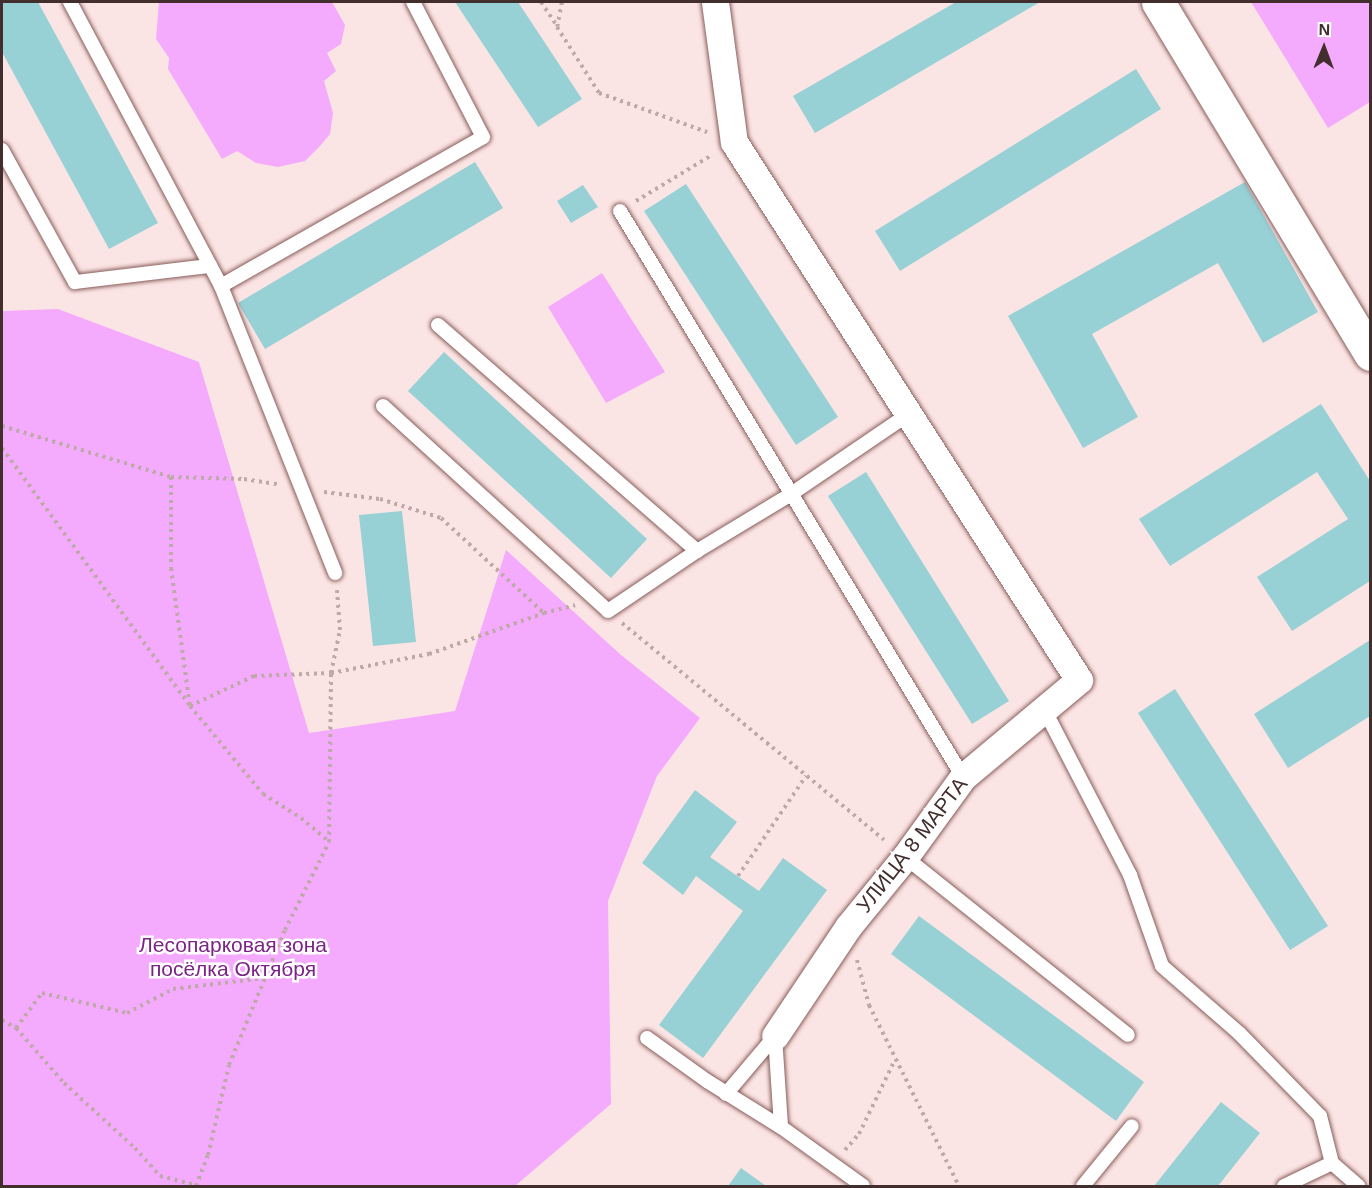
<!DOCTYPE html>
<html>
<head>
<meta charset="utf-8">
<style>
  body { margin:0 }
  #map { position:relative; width:1372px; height:1188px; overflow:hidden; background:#fbe5e4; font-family:Helvetica,sans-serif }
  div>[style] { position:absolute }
  .green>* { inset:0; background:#f4aafd }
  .building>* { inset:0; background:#97d0d5 }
  .path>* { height:4px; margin-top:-2px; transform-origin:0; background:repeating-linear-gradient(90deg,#bea9a8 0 3px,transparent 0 7.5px) }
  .roads { filter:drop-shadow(0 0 2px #885c5a) drop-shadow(0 0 2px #885c5a) }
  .service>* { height:14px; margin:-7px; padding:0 7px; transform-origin:7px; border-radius:7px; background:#fff }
  .minor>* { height:27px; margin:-13.5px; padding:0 13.5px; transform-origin:13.5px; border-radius:13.5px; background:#fff }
  .tertiary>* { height:33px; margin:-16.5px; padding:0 16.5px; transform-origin:16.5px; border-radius:16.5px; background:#fff }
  span { translate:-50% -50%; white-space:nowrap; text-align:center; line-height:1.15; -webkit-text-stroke:5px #fff; paint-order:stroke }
  .street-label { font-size:21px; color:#422e2d }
  .park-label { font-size:21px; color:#7b2486 }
  .frame { position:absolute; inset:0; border:3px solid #422e2d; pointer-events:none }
  .north { position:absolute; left:1294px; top:18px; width:60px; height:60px; -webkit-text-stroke:4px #fff; paint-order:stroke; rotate:1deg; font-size:16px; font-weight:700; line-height:24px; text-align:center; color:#422e2d }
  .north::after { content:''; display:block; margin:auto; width:21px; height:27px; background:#422e2d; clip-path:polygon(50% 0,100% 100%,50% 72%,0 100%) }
</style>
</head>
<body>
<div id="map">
  <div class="green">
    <i style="clip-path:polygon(159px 2px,332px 2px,345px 25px,341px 44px,327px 53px,336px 71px,324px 81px,333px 113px,330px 134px,320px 146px,305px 161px,278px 167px,256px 163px,237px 151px,222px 159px,168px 69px,169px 58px,156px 39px)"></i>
    <i style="clip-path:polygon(1251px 2px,1370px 2px,1370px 102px,1328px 128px)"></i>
    <i style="clip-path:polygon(602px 273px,665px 372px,606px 403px,548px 307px)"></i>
    <i style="clip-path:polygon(58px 309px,199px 362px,309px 733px,455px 711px,506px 550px,621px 655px,700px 718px,657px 776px,608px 901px,611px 1104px,515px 1186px,2px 1186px,2px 311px)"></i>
  </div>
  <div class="building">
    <i style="clip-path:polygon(2px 2px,38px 2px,158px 223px,109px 249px,2px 52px)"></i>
    <i style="clip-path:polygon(455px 2px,518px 2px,582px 99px,538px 127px)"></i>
    <i style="clip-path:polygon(956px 2px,1040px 2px,815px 133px,793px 96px)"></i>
    <i style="clip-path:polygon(1136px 69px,1161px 109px,900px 271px,875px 231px)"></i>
    <i style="clip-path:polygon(475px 162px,503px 208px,265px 349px,238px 303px)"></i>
    <i style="clip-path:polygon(1245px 182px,1318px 312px,1263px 343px,1218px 263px,1092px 334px,1138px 417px,1083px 448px,1008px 316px)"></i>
    <i style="clip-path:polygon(686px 184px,838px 417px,796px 445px,644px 211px)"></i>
    <i style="clip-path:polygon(583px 185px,598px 207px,571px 223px,557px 201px)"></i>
    <i style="clip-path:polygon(444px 352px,647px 539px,611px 578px,408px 391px)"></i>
    <i style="clip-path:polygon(1321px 404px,1370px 481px,1370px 581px,1292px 631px,1257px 577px,1348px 519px,1317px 472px,1170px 566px,1139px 519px)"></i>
    <i style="clip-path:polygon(866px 472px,1009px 701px,972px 724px,828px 496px)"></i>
    <i style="clip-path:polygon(402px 511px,416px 642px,373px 646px,359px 515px)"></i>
    <i style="clip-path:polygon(1370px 640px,1370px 716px,1288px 768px,1254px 714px)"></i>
    <i style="clip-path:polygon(1175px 689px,1328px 926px,1290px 950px,1138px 713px)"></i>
    <i style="clip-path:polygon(695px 790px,737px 822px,710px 857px,759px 891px,783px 858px,827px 890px,703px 1058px,659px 1025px,743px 911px,696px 876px,683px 895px,642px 863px)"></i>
    <i style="clip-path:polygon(919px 916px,1144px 1082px,1116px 1121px,891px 954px)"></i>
    <i style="clip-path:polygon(1221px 1102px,1260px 1133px,1218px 1186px,1154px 1186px)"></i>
    <i style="clip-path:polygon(741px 1168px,766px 1186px,728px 1186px)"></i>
  </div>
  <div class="path">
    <i style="left:541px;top:2px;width:29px;rotate:56deg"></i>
    <i style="left:562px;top:2px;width:25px;rotate:101deg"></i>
    <i style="left:557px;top:27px;width:78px;rotate:57.5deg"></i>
    <i style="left:599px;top:93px;width:115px;rotate:19.9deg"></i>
    <i style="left:636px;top:201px;width:89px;rotate:-31.2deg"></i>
    <i style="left:2px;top:426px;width:177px;rotate:16.8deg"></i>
    <i style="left:171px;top:477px;width:73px;rotate:1.6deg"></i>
    <i style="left:244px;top:479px;width:37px;rotate:9deg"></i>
    <i style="left:2px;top:448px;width:319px;rotate:53.9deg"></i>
    <i style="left:190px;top:706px;width:71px;rotate:-25.1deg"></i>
    <i style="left:254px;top:676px;width:77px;rotate:-2.2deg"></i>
    <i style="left:331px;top:673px;width:100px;rotate:-11deg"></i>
    <i style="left:429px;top:654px;width:122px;rotate:-19.6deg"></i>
    <i style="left:544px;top:613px;width:32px;rotate:-14deg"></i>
    <i style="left:171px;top:477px;width:91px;rotate:90deg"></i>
    <i style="left:171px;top:568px;width:139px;rotate:82.2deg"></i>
    <i style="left:190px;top:706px;width:114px;rotate:50.3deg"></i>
    <i style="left:263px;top:794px;width:45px;rotate:32.3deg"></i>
    <i style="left:301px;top:818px;width:35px;rotate:40deg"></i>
    <i style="left:324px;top:492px;width:56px;rotate:7.1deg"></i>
    <i style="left:380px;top:499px;width:64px;rotate:17.3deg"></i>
    <i style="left:441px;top:518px;width:140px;rotate:42.7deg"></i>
    <i style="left:622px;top:623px;width:340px;rotate:39.6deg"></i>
    <i style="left:738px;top:876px;width:121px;rotate:-55.8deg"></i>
    <i style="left:857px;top:960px;width:47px;rotate:75.1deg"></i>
    <i style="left:869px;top:1005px;width:202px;rotate:63.6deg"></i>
    <i style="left:2px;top:1020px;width:16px;rotate:30deg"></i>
    <i style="left:16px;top:1028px;width:44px;rotate:-53.4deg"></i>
    <i style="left:42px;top:993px;width:87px;rotate:13.2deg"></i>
    <i style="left:127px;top:1013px;width:52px;rotate:-27.6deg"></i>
    <i style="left:173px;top:989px;width:93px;rotate:-6.8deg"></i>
    <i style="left:16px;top:1028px;width:73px;rotate:48.9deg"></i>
    <i style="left:64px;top:1083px;width:96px;rotate:42.5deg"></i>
    <i style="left:135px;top:1148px;width:38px;rotate:48deg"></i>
    <i style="left:160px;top:1176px;width:37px;rotate:14deg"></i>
    <i style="left:845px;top:1150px;width:21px;rotate:-49deg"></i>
    <i style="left:859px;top:1134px;width:82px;rotate:-64.1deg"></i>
    <i style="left:196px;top:1186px;width:33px;rotate:-69deg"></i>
    <i style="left:208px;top:1155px;width:92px;rotate:-76.9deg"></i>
    <i style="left:229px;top:1065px;width:146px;rotate:-67.5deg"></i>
    <i style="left:285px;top:930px;width:98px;rotate:-63.4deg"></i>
    <i style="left:329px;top:842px;width:169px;rotate:-89.3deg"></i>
    <i style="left:331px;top:673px;width:44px;rotate:-78.2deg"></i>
    <i style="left:340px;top:630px;width:40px;rotate:-94.3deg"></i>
  </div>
  <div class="roads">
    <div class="service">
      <i style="left:70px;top:2px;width:322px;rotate:62deg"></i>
      <i style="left:221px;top:286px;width:301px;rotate:-29.6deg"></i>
      <i style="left:483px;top:137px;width:152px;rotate:-117.4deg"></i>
      <i style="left:2px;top:150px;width:151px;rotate:61.1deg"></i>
      <i style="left:75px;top:282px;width:136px;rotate:-6.8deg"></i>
      <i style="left:620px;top:211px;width:662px;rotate:58.78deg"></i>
      <i style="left:221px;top:286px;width:309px;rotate:68.3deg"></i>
      <i style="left:438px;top:325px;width:344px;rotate:41.1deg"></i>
      <i style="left:697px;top:551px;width:110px;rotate:-31.2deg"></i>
      <i style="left:791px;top:494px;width:144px;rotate:-34.2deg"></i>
      <i style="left:383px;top:406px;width:304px;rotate:42.3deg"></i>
      <i style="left:608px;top:611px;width:107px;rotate:-34deg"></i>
      <i style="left:1044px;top:709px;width:187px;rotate:62.6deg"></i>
      <i style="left:1130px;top:875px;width:96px;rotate:70.6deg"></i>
      <i style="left:1162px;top:966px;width:102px;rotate:41deg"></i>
      <i style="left:1239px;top:1033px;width:116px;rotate:45.7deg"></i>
      <i style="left:1320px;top:1116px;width:49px;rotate:75.7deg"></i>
      <i style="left:1332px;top:1163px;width:35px;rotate:41deg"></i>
      <i style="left:905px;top:857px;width:285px;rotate:38.6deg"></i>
      <i style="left:775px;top:1036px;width:91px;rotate:86.2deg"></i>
      <i style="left:647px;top:1038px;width:74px;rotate:35.6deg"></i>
      <i style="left:707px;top:1081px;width:87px;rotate:31.9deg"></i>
      <i style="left:781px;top:1127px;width:101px;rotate:35.7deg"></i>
      <i style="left:726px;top:1094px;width:76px;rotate:-49.8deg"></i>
      <i style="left:1083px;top:1186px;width:77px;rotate:-50.8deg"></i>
      <i style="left:1284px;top:1186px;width:53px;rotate:-25.6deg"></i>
    </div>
    <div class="minor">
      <i style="left:715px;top:2px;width:141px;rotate:82.3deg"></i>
      <i style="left:734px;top:142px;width:639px;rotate:57.33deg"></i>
      <i style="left:1079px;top:680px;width:151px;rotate:140.1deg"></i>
      <i style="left:963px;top:777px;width:99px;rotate:125.9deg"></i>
      <i style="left:905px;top:857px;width:90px;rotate:129.2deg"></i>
      <i style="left:848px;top:927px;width:131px;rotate:123.8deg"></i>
    </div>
    <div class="tertiary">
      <i style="left:1158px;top:2px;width:411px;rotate:58.9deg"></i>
    </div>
  </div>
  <div class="street-label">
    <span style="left:912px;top:845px;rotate:-52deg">УЛИЦА 8 МАРТА</span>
  </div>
  <div class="park-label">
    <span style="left:233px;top:957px">Лесопарковая зона<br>посёлка Октября</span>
  </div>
  <div class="frame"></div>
  <div class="north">N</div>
</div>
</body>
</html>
